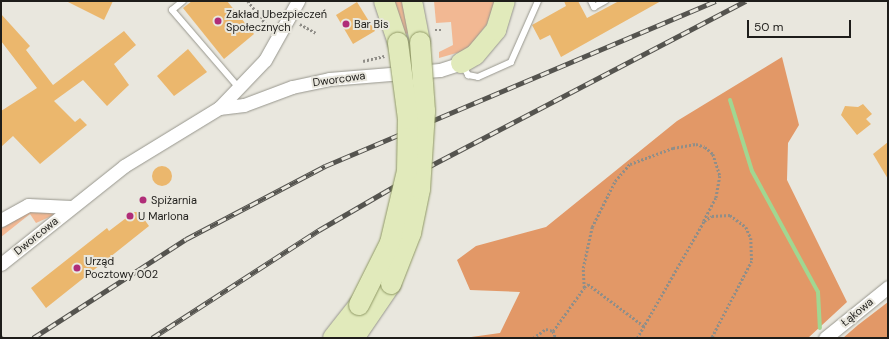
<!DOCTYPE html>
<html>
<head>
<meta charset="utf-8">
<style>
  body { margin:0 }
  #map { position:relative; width:889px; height:339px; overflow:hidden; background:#e9e7de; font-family:"DM Sans",sans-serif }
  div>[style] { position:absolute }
  .green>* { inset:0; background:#f2b893 }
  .forest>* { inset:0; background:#e29867 }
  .stream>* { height:4px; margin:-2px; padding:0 2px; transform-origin:2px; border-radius:2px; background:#a1d791 }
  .building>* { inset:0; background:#ebb76d }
  .round { border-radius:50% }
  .path>* { height:2.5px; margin-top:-1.25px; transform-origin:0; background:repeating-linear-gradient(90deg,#908e88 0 2px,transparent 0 4px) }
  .roads { filter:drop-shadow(0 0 1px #97968d) drop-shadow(0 0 1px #97968d) }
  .lane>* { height:6px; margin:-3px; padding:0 3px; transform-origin:3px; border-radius:3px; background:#fff }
  .street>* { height:13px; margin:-6.5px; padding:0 6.5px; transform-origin:6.5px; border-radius:6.5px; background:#fff }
  .primary>* { height:20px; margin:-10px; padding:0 10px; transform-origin:10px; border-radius:10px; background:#e1eabb }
  .rail>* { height:4.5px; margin-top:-2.25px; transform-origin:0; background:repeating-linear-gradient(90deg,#e9e7de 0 9px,#55544f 0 18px); box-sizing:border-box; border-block:1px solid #55544f }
  .bridges { filter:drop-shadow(0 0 1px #909965) drop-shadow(0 0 1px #909965) }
  .primary-bridge>* { height:20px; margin:-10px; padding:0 10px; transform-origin:10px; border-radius:10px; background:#e1eabb }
  .dots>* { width:11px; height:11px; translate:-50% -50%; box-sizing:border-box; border:2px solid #e9e7de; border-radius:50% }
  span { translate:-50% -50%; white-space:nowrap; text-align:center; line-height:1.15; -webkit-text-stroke:4px #e9e7de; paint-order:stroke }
  .poi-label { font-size:11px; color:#1e1d1a }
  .left { translate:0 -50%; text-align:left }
  .street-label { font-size:11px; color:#1e1d1a }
  .frame { position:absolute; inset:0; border:2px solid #1e1d1a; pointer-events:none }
  .scale { position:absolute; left:747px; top:20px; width:104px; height:18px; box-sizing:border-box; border:2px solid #1e1d1a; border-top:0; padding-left:5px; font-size:12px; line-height:14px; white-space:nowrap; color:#1e1d1a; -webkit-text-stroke:3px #e9e7de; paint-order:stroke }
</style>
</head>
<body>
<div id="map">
  <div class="green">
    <i style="clip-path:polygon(394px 1px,404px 1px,410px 33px,404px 34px)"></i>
    <i style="clip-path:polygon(434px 1px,495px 1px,487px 24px,467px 50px,439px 58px,439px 52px,453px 45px,451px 22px,436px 23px)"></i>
    <i style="clip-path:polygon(27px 210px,56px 214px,36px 223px,30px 214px,1px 237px,1px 229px)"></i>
  </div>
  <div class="forest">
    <i style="clip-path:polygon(782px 57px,799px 125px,788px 143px,787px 180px,847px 302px,808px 338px,464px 338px,500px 333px,520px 292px,470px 290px,457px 260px,476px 246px,546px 227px,677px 121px)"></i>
    <i style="clip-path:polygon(888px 302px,888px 338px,843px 338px,858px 325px)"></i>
  </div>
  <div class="stream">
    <i style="left:730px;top:100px;width:74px;rotate:72.8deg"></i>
    <i style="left:752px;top:171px;width:138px;rotate:61.4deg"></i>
    <i style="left:818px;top:292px;width:36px;rotate:87deg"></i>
  </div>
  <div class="building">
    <i style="clip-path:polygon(66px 1px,113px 1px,104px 20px)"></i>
    <i style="clip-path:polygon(192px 1px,227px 1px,254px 34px,224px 59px,183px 8px)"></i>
    <i style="clip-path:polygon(564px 1px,578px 1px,587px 18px,619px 1px,661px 1px,561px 57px,550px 35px,540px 40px,532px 25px,566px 6px)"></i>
    <i style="clip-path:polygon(357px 2px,375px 31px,353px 44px,336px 15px)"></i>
    <i style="clip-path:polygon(1px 14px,30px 46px,26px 50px,53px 85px,124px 31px,136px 45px,114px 64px,129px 85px,107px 106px,83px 80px,54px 101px,75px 122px,80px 118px,87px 125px,40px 164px,13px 136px,1px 147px,1px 111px,37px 88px,1px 41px)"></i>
    <i style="clip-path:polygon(188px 49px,207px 72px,174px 96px,157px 76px)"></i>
    <i style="clip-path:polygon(863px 104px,872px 114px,866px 119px,871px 124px,857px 135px,841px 115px,845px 106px,858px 107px)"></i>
    <i style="clip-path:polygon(888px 142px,888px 179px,873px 154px)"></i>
    <i class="round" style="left:152px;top:166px;width:20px;height:20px"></i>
    <i style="clip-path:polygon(134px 212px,139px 212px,149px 226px,46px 308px,31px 288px,107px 228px,109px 231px)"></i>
  </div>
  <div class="path">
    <i style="left:248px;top:1px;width:34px;rotate:52deg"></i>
    <i style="left:300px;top:24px;width:18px;rotate:29deg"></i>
    <i style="left:435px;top:30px;width:8px"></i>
    <i style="left:363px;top:61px;width:22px;rotate:-13deg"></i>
    <i style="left:584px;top:287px;width:5px;rotate:-37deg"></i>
    <i style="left:588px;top:284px;width:70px;rotate:36.9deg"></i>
    <i style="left:553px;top:331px;width:53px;rotate:-54.2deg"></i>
    <i style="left:584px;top:288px;width:20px;rotate:-93deg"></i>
    <i style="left:583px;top:268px;width:42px;rotate:-77.6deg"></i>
    <i style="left:592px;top:227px;width:51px;rotate:-63.4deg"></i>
    <i style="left:615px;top:181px;width:23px;rotate:-49deg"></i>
    <i style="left:630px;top:164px;width:46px;rotate:-20.4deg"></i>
    <i style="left:673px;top:148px;width:23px;rotate:-10deg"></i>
    <i style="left:696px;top:144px;width:9px;rotate:18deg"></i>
    <i style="left:705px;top:147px;width:11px;rotate:41deg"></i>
    <i style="left:713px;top:154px;width:23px;rotate:72deg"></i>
    <i style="left:720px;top:176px;width:22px;rotate:100deg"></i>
    <i style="left:716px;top:198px;width:26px;rotate:118deg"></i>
    <i style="left:1px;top:336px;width:3px;rotate:45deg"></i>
    <i style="left:533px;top:338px;width:16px;rotate:-35deg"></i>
    <i style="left:546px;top:329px;width:7px;rotate:16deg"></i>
    <i style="left:553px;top:331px;width:8px;rotate:67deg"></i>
    <i style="left:637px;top:338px;width:135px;rotate:-60.2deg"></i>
    <i style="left:704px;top:221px;width:9px;rotate:-32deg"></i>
    <i style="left:712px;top:216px;width:18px;rotate:-3deg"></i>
    <i style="left:730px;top:215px;width:20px;rotate:37deg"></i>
    <i style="left:746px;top:227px;width:12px;rotate:66deg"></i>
    <i style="left:751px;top:238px;width:23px;rotate:88deg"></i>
    <i style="left:752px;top:261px;width:87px;rotate:117.5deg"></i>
  </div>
  <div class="roads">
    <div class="lane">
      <i style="left:183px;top:1px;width:14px;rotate:141deg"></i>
      <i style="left:172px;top:10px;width:103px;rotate:49.3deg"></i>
      <i style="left:591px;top:1px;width:7px;rotate:63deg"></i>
      <i style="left:594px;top:7px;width:13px;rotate:-29deg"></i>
      <i style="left:462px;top:64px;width:13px;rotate:61deg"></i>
      <i style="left:468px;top:75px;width:10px;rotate:11deg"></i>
      <i style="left:478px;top:77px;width:36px;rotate:-24deg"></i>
      <i style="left:511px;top:62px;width:67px;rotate:-66.1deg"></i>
    </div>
    <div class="street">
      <i style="left:219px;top:108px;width:25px;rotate:-7deg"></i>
      <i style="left:244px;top:105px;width:51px;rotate:-20.6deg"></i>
      <i style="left:292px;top:87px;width:38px;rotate:-12deg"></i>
      <i style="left:329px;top:79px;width:111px;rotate:-4.6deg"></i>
      <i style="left:440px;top:70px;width:22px;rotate:-18deg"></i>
      <i style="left:1px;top:220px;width:31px;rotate:-29deg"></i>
      <i style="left:28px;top:205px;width:43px;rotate:2.7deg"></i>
      <i style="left:1px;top:264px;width:157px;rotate:-38.5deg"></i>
      <i style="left:124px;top:166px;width:111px;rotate:-31.4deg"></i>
      <i style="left:219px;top:108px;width:66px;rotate:-46.2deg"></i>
      <i style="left:265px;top:60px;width:68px;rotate:-60.8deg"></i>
      <i style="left:825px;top:338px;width:81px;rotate:-39deg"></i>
    </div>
    <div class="primary">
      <i style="left:384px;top:1px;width:44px;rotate:71.6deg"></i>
      <i style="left:412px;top:1px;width:42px;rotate:79deg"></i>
      <i style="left:461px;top:63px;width:16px;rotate:-30deg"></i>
      <i style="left:475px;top:55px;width:33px;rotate:-50deg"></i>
      <i style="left:496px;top:30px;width:30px;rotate:-73deg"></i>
      <i style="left:333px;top:338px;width:42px;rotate:-51.8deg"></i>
      <i style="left:354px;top:338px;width:65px;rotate:-55.6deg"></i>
    </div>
  </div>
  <div class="rail">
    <i style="left:33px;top:338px;width:182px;rotate:-32.9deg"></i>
    <i style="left:186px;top:239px;width:157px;rotate:-27.7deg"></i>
    <i style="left:325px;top:166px;width:424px;rotate:-22.9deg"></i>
    <i style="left:152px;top:338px;width:199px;rotate:-32.9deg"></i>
    <i style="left:319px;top:230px;width:124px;rotate:-30.1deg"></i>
    <i style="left:426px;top:168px;width:361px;rotate:-27.6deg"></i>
  </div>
  <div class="bridges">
    <div class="primary-bridge">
      <i style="left:391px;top:284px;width:55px;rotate:-68.6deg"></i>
      <i style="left:411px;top:233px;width:45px;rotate:-78.4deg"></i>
      <i style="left:420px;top:189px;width:78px;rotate:-86.3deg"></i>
      <i style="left:425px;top:111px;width:69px;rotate:-94.1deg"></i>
      <i style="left:359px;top:305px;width:69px;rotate:-63.4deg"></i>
      <i style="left:390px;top:243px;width:74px;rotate:-76.7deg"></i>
      <i style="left:407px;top:171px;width:52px;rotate:-88.9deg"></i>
      <i style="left:408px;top:119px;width:77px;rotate:-97.5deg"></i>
    </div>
  </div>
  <div class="dots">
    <i style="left:218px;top:21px;background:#b02d78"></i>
    <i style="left:346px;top:24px;background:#b02d78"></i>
    <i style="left:143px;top:200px;background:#b02d78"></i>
    <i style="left:130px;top:216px;background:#b02d78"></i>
    <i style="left:77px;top:268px;background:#b02d78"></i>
  </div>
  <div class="poi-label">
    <span class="left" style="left:226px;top:21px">Zakład Ubezpieczeń<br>Społecznych</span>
    <span class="left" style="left:354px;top:24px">Bar Bis</span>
    <span class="left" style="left:151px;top:200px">Spiżarnia</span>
    <span class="left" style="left:138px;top:216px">U Marlona</span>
    <span class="left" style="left:85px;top:268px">Urząd<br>Pocztowy 002</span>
  </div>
  <div class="street-label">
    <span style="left:339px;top:79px;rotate:-8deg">Dworcowa</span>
    <span style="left:36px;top:236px;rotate:-39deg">Dworcowa</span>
    <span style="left:857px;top:312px;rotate:-39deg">Łąkowa</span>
  </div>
  <div class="frame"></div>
  <div class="scale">50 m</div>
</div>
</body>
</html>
